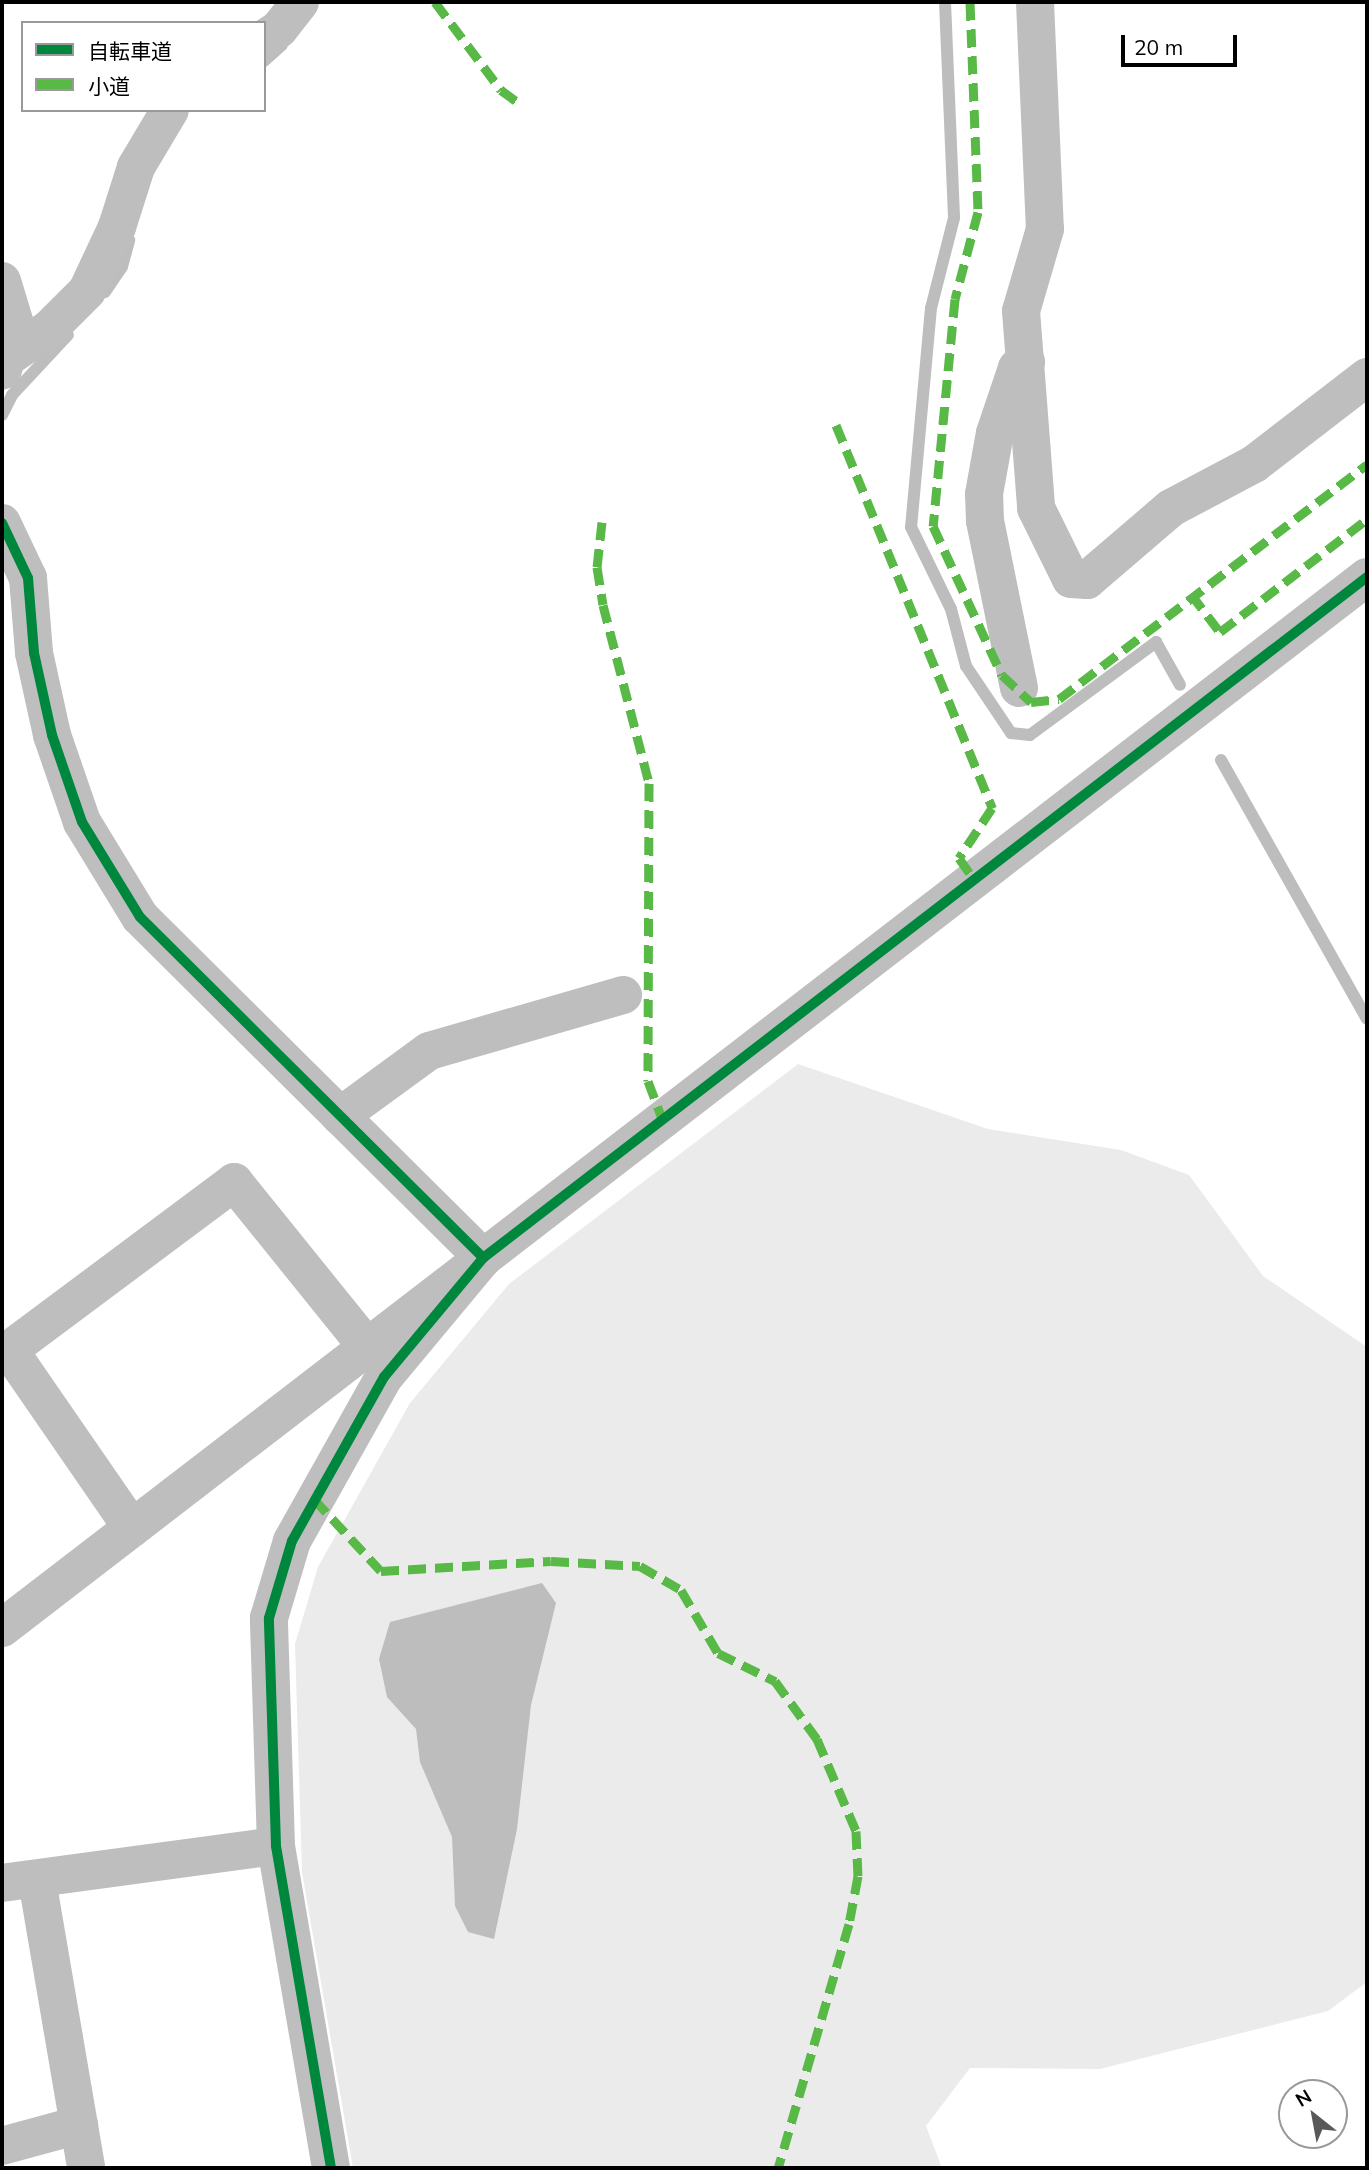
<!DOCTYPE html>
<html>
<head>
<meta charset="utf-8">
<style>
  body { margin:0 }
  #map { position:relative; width:1369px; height:2170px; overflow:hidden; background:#fff; font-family:Mulish,"Noto Sans JP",sans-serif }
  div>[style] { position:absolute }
  .green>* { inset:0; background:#ebebeb }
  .water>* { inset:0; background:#bdbdbd }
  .stream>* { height:12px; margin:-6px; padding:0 6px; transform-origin:6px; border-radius:6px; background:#bdbdbd }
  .minor>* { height:38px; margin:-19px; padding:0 19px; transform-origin:19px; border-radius:19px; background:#bebebe }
  .quiet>* { height:9px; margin-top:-4.5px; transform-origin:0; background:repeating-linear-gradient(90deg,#58b947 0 18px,transparent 0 27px) }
  .cycleway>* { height:10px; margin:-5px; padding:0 5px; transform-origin:5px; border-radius:5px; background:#00873e }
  span { translate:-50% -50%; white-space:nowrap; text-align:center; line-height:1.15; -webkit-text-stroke:5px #fff; paint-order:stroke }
  .frame { position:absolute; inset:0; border:4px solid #000; pointer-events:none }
  .legend { position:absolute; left:21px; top:21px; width:245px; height:91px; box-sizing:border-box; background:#fff; border:2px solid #999; margin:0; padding:9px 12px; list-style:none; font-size:21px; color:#000 }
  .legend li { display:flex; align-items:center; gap:14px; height:35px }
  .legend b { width:35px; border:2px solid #999 }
  .north { position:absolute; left:1278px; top:2079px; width:70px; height:70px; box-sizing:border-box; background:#fff; border:2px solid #999; border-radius:50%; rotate:329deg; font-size:19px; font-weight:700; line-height:28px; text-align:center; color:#000 }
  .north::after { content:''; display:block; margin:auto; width:24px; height:32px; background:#595959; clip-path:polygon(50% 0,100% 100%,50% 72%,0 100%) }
  .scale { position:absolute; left:1121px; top:35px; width:116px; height:32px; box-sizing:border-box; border:4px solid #000; border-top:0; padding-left:9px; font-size:21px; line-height:24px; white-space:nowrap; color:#000; -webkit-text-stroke:5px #fff; paint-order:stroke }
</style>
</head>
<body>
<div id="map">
  <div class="green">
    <i style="clip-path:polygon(798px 1064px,988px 1129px,1121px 1150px,1189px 1175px,1263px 1276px,1367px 1347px,1367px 1982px,1328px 2011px,1100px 2069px,970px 2068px,926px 2126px,942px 2168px,353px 2168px,302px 1872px,295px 1644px,318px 1567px,410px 1403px,509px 1284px)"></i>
  </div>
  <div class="water">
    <i style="clip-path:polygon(542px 1583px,556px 1603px,531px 1705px,517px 1829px,494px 1939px,468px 1932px,455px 1906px,452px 1837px,420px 1762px,416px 1729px,387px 1697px,379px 1659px,390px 1622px)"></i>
  </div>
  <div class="stream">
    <i style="left:945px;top:2px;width:216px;rotate:87.6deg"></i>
    <i style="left:954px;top:218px;width:93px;rotate:104.3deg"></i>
    <i style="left:931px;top:308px;width:220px;rotate:95.2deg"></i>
    <i style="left:911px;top:527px;width:91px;rotate:64deg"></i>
    <i style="left:951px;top:609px;width:59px;rotate:75.3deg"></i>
    <i style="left:966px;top:666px;width:81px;rotate:56.1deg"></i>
    <i style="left:1011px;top:733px;width:19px;rotate:6deg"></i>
    <i style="left:1030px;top:735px;width:157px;rotate:-36.4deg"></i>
    <i style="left:1156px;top:642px;width:49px;rotate:60.8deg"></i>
    <i style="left:264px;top:61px;width:24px;rotate:-42deg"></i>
    <i style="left:105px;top:292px;width:30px;rotate:-56deg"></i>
    <i style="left:122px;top:267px;width:28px;rotate:-75deg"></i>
    <i style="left:2px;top:415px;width:22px;rotate:-63deg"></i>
    <i style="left:12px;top:395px;width:82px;rotate:-47deg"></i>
    <i style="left:1221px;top:760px;width:297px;rotate:60.6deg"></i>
  </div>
  <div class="minor">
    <i style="left:1035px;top:2px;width:227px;rotate:87.5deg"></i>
    <i style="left:1045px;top:229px;width:85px;rotate:106.3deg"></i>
    <i style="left:1021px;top:311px;width:198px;rotate:85.6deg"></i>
    <i style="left:1036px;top:508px;width:79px;rotate:63.8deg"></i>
    <i style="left:1071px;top:579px;width:16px;rotate:4deg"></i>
    <i style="left:1087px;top:580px;width:111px;rotate:-40.6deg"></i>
    <i style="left:1171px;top:508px;width:94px;rotate:-27.9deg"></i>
    <i style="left:1254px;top:464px;width:143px;rotate:-37.6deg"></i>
    <i style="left:264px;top:39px;width:18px;rotate:-34deg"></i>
    <i style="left:279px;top:29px;width:34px;rotate:-52deg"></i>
    <i style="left:2px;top:281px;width:45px;rotate:73.2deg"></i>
    <i style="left:15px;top:324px;width:48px;rotate:104.6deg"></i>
    <i style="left:10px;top:356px;width:47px;rotate:-34.7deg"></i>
    <i style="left:49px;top:329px;width:54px;rotate:-45deg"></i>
    <i style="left:87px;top:291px;width:71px;rotate:-64.9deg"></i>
    <i style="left:117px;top:227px;width:63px;rotate:-72.4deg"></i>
    <i style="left:136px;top:167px;width:66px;rotate:-59.2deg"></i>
    <i style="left:2px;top:523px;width:61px;rotate:64.7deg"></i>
    <i style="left:28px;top:578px;width:75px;rotate:85.4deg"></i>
    <i style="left:34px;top:653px;width:84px;rotate:77.6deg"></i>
    <i style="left:52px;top:735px;width:92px;rotate:71deg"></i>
    <i style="left:82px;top:822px;width:111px;rotate:58.6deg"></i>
    <i style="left:140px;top:917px;width:484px;rotate:44.8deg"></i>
    <i style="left:483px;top:1258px;width:607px;rotate:142.43deg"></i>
    <i style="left:1019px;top:688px;width:170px;rotate:-101.5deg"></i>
    <i style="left:985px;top:521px;width:27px;rotate:-92deg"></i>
    <i style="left:984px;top:494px;width:62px;rotate:-79.8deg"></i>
    <i style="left:995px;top:433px;width:69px;rotate:-71.3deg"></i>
    <i style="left:1017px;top:368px;width:11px;rotate:-34deg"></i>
    <i style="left:340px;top:1116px;width:110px;rotate:-36.1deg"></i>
    <i style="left:429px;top:1051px;width:202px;rotate:-16.1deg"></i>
    <i style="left:132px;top:1528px;width:216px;rotate:-124.6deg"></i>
    <i style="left:9px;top:1350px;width:281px;rotate:-36.7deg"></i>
    <i style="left:234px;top:1182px;width:212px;rotate:51.1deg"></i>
    <i style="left:37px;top:1880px;width:292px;rotate:80.3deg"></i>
    <i style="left:2px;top:1883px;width:276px;rotate:-7.7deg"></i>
    <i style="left:2px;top:2146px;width:80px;rotate:-15.3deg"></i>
    <i style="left:331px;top:2168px;width:327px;rotate:-99.7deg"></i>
    <i style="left:276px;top:1846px;width:228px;rotate:-91.8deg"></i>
    <i style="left:269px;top:1618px;width:80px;rotate:-73.4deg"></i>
    <i style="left:292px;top:1541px;width:188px;rotate:-60.7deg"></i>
    <i style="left:384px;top:1377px;width:155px;rotate:-50.2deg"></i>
    <i style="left:483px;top:1258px;width:1116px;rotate:-37.61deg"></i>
  </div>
  <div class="quiet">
    <i style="left:435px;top:2px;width:110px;rotate:53.1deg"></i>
    <i style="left:501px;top:90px;width:26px;rotate:36deg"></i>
    <i style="left:970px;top:2px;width:210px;rotate:87.8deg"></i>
    <i style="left:978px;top:212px;width:90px;rotate:104.8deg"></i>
    <i style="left:955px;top:299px;width:228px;rotate:95.5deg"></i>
    <i style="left:933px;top:526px;width:164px;rotate:65.2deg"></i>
    <i style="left:1002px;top:675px;width:40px;rotate:43deg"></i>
    <i style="left:1031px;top:702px;width:28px;rotate:-6deg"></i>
    <i style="left:1059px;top:699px;width:387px;rotate:-37.3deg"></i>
    <i style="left:836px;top:425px;width:414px;rotate:67.8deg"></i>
    <i style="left:992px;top:808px;width:60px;rotate:123.4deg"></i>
    <i style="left:959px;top:858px;width:28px;rotate:55deg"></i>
    <i style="left:602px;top:522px;width:45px;rotate:96.3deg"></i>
    <i style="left:597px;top:567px;width:38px;rotate:81deg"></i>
    <i style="left:603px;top:605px;width:184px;rotate:75.5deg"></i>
    <i style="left:649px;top:783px;width:298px;rotate:90.2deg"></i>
    <i style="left:648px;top:1081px;width:43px;rotate:69.4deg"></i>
    <i style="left:1191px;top:594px;width:48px;rotate:52.7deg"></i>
    <i style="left:1220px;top:632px;width:185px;rotate:-37.5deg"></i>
    <i style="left:314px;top:1499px;width:98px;rotate:47.1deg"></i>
    <i style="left:381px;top:1571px;width:170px;rotate:-3.4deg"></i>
    <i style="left:551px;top:1561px;width:89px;rotate:3.2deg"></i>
    <i style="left:640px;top:1566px;width:48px;rotate:30.3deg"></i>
    <i style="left:681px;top:1590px;width:73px;rotate:59.6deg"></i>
    <i style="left:718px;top:1653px;width:64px;rotate:26.2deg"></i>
    <i style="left:775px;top:1681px;width:72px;rotate:54.1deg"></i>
    <i style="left:817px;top:1739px;width:100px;rotate:67deg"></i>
    <i style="left:856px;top:1831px;width:45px;rotate:87.5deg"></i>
    <i style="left:858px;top:1876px;width:49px;rotate:100.6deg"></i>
    <i style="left:849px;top:1924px;width:254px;rotate:106.2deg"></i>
  </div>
  <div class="cycleway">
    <i style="left:2px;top:523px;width:61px;rotate:64.7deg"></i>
    <i style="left:28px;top:578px;width:75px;rotate:85.4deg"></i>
    <i style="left:34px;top:653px;width:84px;rotate:77.6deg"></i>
    <i style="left:52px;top:735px;width:92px;rotate:71deg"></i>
    <i style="left:82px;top:822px;width:111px;rotate:58.6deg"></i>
    <i style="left:140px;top:917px;width:484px;rotate:44.8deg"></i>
    <i style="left:331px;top:2168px;width:327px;rotate:-99.7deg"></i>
    <i style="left:276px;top:1846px;width:228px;rotate:-91.8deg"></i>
    <i style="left:269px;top:1618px;width:80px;rotate:-73.4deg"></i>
    <i style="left:292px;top:1541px;width:188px;rotate:-60.7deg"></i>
    <i style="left:384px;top:1377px;width:155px;rotate:-50.2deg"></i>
    <i style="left:483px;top:1258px;width:1116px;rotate:-37.61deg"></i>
  </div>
  <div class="frame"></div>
  <ul class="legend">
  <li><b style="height:9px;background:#00873e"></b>自転車道</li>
  <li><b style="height:9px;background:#58b947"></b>小道</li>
  </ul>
  <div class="north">N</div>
  <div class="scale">20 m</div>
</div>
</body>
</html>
